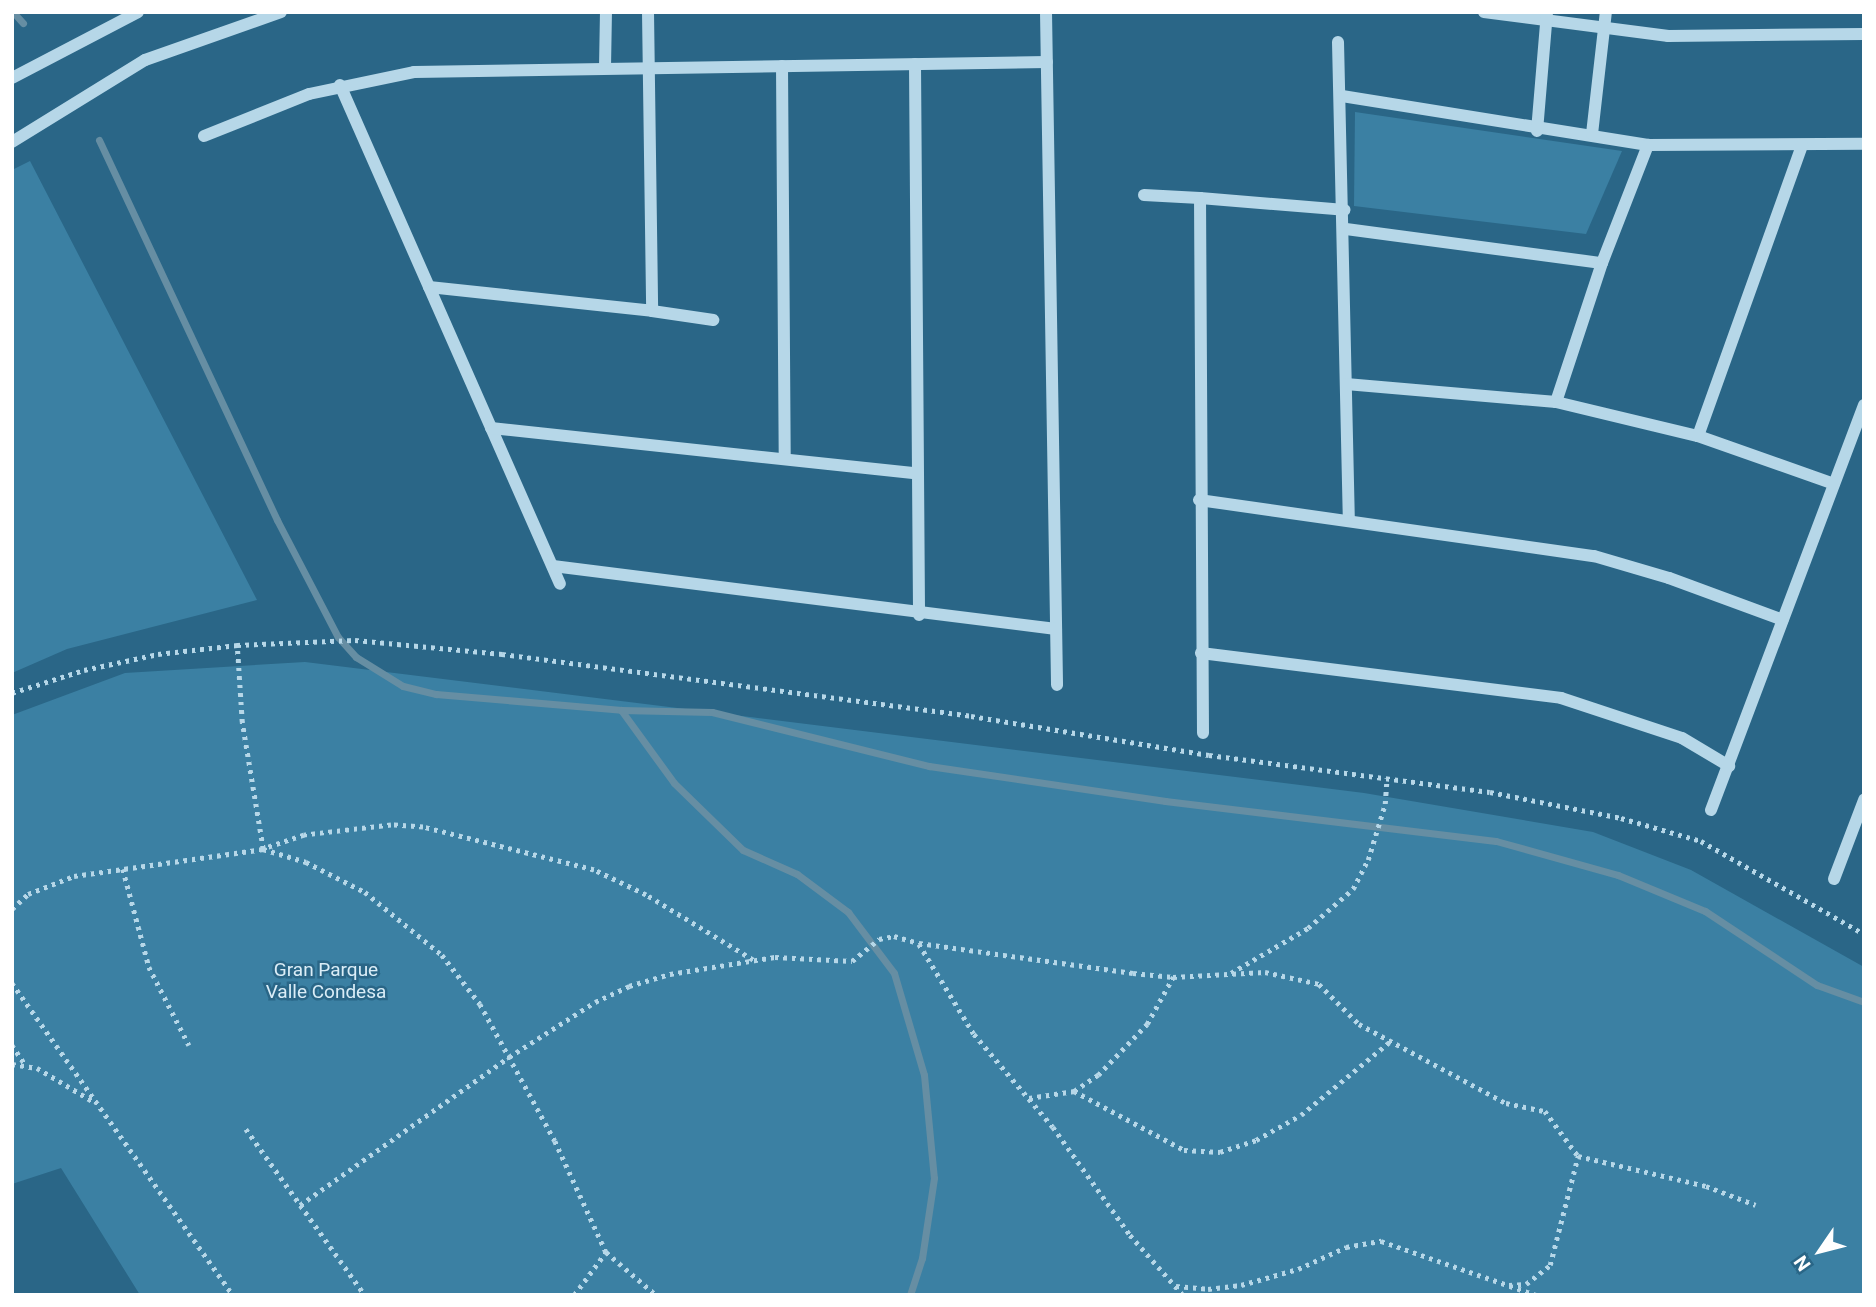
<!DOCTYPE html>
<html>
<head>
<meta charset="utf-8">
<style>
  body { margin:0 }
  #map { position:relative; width:1876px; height:1307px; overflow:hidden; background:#2a6687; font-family:Roboto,sans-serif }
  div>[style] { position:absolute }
  .green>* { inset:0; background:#3b80a3 }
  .stream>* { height:7px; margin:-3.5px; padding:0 3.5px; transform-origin:3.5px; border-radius:3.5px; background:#668ea3 }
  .path>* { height:4.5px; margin-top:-2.25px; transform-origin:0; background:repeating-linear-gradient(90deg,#b6d7e8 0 3.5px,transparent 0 8.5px) }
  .minor>* { height:12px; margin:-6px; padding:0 6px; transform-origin:6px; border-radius:6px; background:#b6d7e8 }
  span { translate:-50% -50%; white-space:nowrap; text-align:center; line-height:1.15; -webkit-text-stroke:5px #2a6687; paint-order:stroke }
  .park-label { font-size:19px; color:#daedf7 }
  .frame { position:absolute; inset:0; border:14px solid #fff; pointer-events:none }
  .north { position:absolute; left:1785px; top:1216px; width:70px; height:70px; -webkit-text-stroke:5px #2a6687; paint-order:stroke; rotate:235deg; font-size:19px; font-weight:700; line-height:28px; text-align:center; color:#fff }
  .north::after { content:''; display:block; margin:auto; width:24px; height:32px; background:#fff; clip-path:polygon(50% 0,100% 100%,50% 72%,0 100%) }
</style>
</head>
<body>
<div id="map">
  <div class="green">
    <i style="clip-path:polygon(1355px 112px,1622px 151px,1586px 234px,1354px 206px)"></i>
    <i style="clip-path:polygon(30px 161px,257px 600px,67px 649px,12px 673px,12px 170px)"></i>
    <i style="clip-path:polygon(305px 662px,1364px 793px,1593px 832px,1691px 870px,1864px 967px,1864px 1295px,140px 1295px,61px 1168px,12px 1184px,12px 715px,125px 673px)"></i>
  </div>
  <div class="stream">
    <i style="left:13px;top:12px;width:15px;rotate:48deg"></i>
    <i style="left:99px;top:140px;width:420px;rotate:64.9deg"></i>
    <i style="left:277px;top:520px;width:132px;rotate:62.5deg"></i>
    <i style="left:338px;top:637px;width:27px;rotate:48deg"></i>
    <i style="left:356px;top:657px;width:55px;rotate:31.7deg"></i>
    <i style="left:403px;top:686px;width:34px;rotate:14deg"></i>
    <i style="left:436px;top:694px;width:186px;rotate:4.9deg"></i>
    <i style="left:621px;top:710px;width:90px;rotate:54deg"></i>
    <i style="left:674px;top:783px;width:96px;rotate:44.2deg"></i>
    <i style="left:743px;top:850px;width:59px;rotate:24deg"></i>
    <i style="left:797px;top:874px;width:64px;rotate:36.7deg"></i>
    <i style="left:848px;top:912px;width:76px;rotate:53deg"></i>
    <i style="left:894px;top:973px;width:106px;rotate:73.6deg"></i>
    <i style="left:924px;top:1075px;width:103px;rotate:84.5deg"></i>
    <i style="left:934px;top:1178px;width:81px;rotate:98.5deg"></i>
    <i style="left:922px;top:1258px;width:39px;rotate:108deg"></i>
    <i style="left:621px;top:710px;width:91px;rotate:1.3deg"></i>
    <i style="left:712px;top:712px;width:224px;rotate:14deg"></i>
    <i style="left:929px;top:766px;width:239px;rotate:8.4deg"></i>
    <i style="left:1165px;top:801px;width:333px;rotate:6.9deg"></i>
    <i style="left:1496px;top:841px;width:127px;rotate:15.6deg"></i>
    <i style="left:1618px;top:875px;width:94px;rotate:22.5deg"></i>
    <i style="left:1705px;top:911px;width:134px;rotate:33.5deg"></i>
    <i style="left:1817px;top:985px;width:50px;rotate:19.9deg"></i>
  </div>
  <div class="path">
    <i style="left:12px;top:693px;width:76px;rotate:-17.7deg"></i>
    <i style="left:84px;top:670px;width:76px;rotate:-12.2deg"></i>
    <i style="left:158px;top:654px;width:80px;rotate:-6.5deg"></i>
    <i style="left:123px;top:869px;width:101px;rotate:75.1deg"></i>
    <i style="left:149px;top:967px;width:88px;rotate:62.9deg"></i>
    <i style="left:12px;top:909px;width:22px;rotate:-43deg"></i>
    <i style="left:28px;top:894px;width:49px;rotate:-21.4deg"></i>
    <i style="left:74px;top:876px;width:191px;rotate:-8.1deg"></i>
    <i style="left:263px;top:849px;width:45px;rotate:16.8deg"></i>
    <i style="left:306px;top:862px;width:66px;rotate:27deg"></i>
    <i style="left:365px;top:892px;width:99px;rotate:39.3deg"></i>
    <i style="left:442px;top:955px;width:62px;rotate:52.2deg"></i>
    <i style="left:480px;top:1004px;width:156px;rotate:61.3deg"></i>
    <i style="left:555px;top:1141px;width:122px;rotate:65.3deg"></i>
    <i style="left:919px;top:944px;width:105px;rotate:58.6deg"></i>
    <i style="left:974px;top:1034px;width:122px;rotate:49.7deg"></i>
    <i style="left:1053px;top:1127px;width:133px;rotate:54.5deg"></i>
    <i style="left:1130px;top:1235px;width:80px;rotate:48.5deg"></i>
    <i style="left:753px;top:960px;width:125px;rotate:-148.7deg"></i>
    <i style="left:646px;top:895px;width:58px;rotate:-154.3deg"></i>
    <i style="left:594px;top:870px;width:176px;rotate:-165.9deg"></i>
    <i style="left:423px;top:827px;width:32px;rotate:-176deg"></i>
    <i style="left:391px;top:825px;width:88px;rotate:173.4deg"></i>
    <i style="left:304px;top:835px;width:43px;rotate:161.1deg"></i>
    <i style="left:263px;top:849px;width:129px;rotate:-99.4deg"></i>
    <i style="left:242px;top:722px;width:77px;rotate:-93.7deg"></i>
    <i style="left:237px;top:645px;width:118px;rotate:-2.4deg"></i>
    <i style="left:355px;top:640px;width:148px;rotate:5.4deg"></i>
    <i style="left:502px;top:654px;width:473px;rotate:7.5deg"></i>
    <i style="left:971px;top:716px;width:241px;rotate:9.3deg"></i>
    <i style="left:1209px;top:755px;width:283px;rotate:7.5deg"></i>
    <i style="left:1490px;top:792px;width:134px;rotate:11.2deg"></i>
    <i style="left:1621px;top:818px;width:83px;rotate:16deg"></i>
    <i style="left:1701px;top:841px;width:188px;rotate:29.7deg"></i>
    <i style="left:1231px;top:973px;width:89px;rotate:-30.3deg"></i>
    <i style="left:1308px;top:928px;width:60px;rotate:-40.9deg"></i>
    <i style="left:1353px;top:889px;width:33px;rotate:-63deg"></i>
    <i style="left:1368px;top:860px;width:59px;rotate:-73.1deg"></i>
    <i style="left:1385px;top:804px;width:26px;rotate:-86deg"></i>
    <i style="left:12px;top:983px;width:382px;rotate:54.7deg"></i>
    <i style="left:12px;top:1045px;width:22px;rotate:56deg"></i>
    <i style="left:12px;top:1064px;width:25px;rotate:9deg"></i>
    <i style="left:37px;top:1068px;width:66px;rotate:30.8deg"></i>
    <i style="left:1074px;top:1091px;width:125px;rotate:28.2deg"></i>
    <i style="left:1184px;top:1150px;width:36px;rotate:3deg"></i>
    <i style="left:1220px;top:1152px;width:38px;rotate:-18deg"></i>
    <i style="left:1256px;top:1140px;width:51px;rotate:-29.1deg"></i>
    <i style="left:1301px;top:1115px;width:118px;rotate:-39.5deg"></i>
    <i style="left:1029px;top:1098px;width:46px;rotate:-8.8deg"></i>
    <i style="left:1074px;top:1091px;width:29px;rotate:-34deg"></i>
    <i style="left:1098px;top:1075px;width:71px;rotate:-46.1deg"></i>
    <i style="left:1147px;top:1024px;width:54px;rotate:-61deg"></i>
    <i style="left:246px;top:1129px;width:204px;rotate:54.4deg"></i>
    <i style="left:300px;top:1205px;width:256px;rotate:-35.3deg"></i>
    <i style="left:509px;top:1057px;width:102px;rotate:-32.6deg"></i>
    <i style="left:595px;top:1002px;width:38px;rotate:-25deg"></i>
    <i style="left:629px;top:986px;width:43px;rotate:-16.3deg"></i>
    <i style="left:670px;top:974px;width:106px;rotate:-9.2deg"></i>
    <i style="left:775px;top:957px;width:77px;rotate:3deg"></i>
    <i style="left:852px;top:961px;width:35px;rotate:-39deg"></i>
    <i style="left:879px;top:939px;width:15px;rotate:-11deg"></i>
    <i style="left:894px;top:936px;width:26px;rotate:16deg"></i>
    <i style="left:919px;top:943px;width:216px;rotate:8deg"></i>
    <i style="left:1133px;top:973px;width:40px;rotate:5.7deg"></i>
    <i style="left:1173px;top:977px;width:92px;rotate:-3.1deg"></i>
    <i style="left:1265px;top:972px;width:55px;rotate:12.5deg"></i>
    <i style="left:1319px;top:984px;width:57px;rotate:45deg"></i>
    <i style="left:1359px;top:1024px;width:167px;rotate:28.3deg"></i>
    <i style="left:1506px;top:1103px;width:40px;rotate:12deg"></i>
    <i style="left:1545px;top:1111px;width:56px;rotate:53.7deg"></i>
    <i style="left:1578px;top:1156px;width:131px;rotate:13.2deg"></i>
    <i style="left:1706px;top:1186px;width:53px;rotate:20.8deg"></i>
    <i style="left:1509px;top:1285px;width:17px;rotate:-3deg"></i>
    <i style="left:1526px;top:1284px;width:31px;rotate:-38deg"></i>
    <i style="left:1550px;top:1265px;width:113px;rotate:-75.6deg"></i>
    <i style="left:1176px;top:1286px;width:32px;rotate:5deg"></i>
    <i style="left:1208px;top:1289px;width:33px;rotate:-7deg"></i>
    <i style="left:1241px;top:1285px;width:59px;rotate:-15.7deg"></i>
    <i style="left:1298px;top:1269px;width:53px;rotate:-24.6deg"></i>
    <i style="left:1346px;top:1247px;width:36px;rotate:-10deg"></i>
    <i style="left:1381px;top:1241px;width:164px;rotate:19.2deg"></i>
    <i style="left:574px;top:1295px;width:54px;rotate:-53.3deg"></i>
    <i style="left:606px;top:1252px;width:66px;rotate:40.7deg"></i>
  </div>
  <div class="minor">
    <i style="left:648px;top:12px;width:299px;rotate:89.2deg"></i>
    <i style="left:652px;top:311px;width:62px;rotate:8.4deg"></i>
    <i style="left:1046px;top:12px;width:673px;rotate:89.06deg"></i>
    <i style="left:1484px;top:12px;width:186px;rotate:7.4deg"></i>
    <i style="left:1668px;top:36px;width:196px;rotate:-0.6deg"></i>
    <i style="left:1338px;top:42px;width:478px;rotate:88.7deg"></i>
    <i style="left:915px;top:64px;width:551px;rotate:89.58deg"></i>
    <i style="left:782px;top:66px;width:391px;rotate:89.6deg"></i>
    <i style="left:605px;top:68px;width:56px;rotate:-89deg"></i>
    <i style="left:12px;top:78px;width:142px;rotate:-27.6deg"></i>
    <i style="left:340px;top:85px;width:545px;rotate:66.21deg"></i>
    <i style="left:1342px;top:96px;width:310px;rotate:9.1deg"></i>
    <i style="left:1648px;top:145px;width:216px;rotate:-0.3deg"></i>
    <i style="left:1537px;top:131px;width:119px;rotate:-85.2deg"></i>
    <i style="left:1592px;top:134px;width:123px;rotate:-83.5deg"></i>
    <i style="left:204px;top:136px;width:113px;rotate:-21.8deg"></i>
    <i style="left:309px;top:94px;width:107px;rotate:-11.8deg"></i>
    <i style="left:414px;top:72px;width:633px;rotate:-0.91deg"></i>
    <i style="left:12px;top:142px;width:156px;rotate:-31.7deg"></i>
    <i style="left:145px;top:60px;width:144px;rotate:-19.4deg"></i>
    <i style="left:1144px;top:195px;width:56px;rotate:3.1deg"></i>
    <i style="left:1346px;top:229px;width:258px;rotate:7.6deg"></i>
    <i style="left:429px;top:287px;width:224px;rotate:6.1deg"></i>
    <i style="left:1346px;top:384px;width:211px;rotate:4.9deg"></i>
    <i style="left:1556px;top:402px;width:146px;rotate:13.5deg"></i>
    <i style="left:1698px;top:436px;width:144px;rotate:19.4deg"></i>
    <i style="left:1556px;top:402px;width:146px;rotate:-71.7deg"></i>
    <i style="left:1602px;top:263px;width:127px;rotate:-68.7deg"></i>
    <i style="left:491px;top:428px;width:429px;rotate:6.1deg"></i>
    <i style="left:1698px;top:436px;width:309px;rotate:-70.3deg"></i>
    <i style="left:1199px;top:500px;width:399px;rotate:8.1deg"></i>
    <i style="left:1594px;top:556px;width:78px;rotate:16.3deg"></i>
    <i style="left:1669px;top:578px;width:121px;rotate:20.2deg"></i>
    <i style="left:553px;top:566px;width:507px;rotate:7.14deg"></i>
    <i style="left:1201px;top:653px;width:363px;rotate:7.1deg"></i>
    <i style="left:1561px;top:698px;width:127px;rotate:18.3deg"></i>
    <i style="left:1682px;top:738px;width:55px;rotate:30.8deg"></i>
    <i style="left:1203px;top:733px;width:535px;rotate:-90.32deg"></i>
    <i style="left:1200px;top:198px;width:145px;rotate:4.7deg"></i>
    <i style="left:1711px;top:810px;width:433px;rotate:-69.3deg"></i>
    <i style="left:1834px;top:879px;width:85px;rotate:-69.2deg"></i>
  </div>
  <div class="park-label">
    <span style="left:326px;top:981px">Gran Parque<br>Valle Condesa</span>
  </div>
  <div class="frame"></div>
  <div class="north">N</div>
</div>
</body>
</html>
